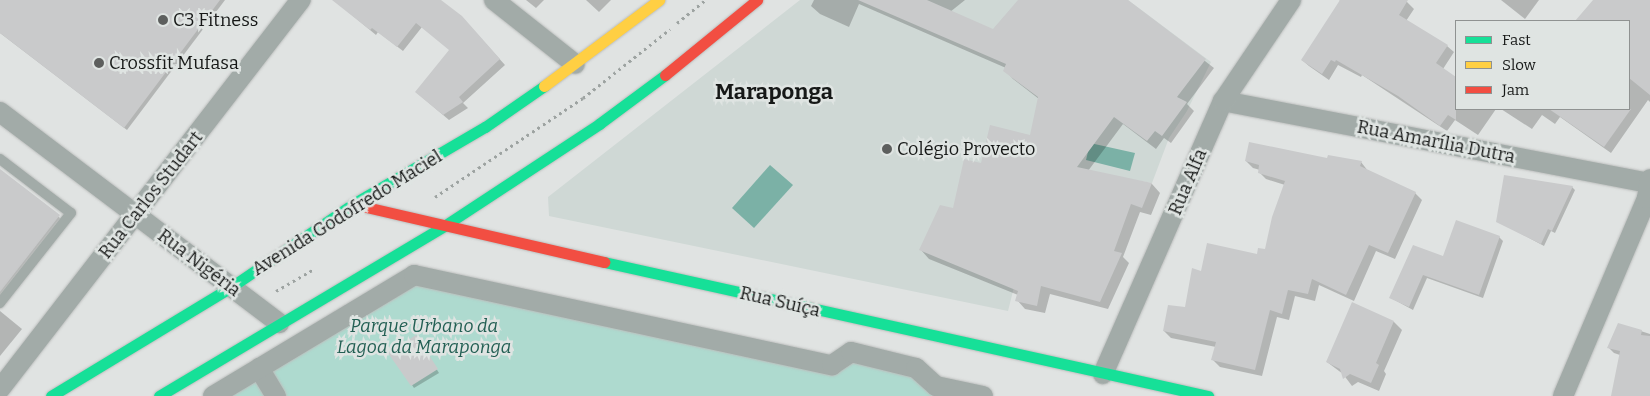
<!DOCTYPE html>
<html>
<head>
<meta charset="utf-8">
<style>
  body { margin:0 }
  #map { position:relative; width:1650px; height:396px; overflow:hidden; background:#e0e3e2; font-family:Bitter,serif }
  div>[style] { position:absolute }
  .built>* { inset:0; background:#cfd8d5 }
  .green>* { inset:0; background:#aedacf }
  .water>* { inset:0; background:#7bb1a6 }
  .shadow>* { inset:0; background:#0003 }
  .building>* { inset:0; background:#c9cacb }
  .path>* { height:3px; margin-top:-1.5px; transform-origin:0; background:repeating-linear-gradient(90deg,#9da3a1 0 2.5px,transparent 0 6.5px) }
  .roads { filter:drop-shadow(0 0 1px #bcbebd) drop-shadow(0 0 1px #bcbebd) }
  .lane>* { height:10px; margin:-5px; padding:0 5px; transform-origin:5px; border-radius:5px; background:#a2aba8 }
  .street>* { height:20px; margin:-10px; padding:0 10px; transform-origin:10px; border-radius:10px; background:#a2aba8 }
  .fast>* { height:11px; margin:-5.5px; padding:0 5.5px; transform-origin:5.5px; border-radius:5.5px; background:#16e098 }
  .slow>* { height:11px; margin:-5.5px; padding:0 5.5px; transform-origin:5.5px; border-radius:5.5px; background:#ffcf43 }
  .jam>* { height:11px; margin:-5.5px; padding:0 5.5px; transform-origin:5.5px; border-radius:5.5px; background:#f24e42 }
  .dots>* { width:14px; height:14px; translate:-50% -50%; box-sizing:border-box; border:2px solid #dfe4e2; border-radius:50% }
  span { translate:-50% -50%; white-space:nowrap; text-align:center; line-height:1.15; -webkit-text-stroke:5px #dfe4e2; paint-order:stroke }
  .poi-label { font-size:18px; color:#161817 }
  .left { translate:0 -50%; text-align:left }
  .street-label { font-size:18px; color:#161817 }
  .park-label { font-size:18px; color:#225f53; font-style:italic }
  .district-label { font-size:22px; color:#161817; font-weight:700 }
  .legend { position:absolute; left:1455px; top:20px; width:175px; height:90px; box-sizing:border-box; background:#dfe4e2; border:1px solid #8f9291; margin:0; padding:6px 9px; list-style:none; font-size:15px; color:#161817 }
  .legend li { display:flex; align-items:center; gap:10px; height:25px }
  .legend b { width:25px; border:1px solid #8f9291 }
</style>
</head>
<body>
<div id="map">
  <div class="built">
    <i style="clip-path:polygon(800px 0,1128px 0,1211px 62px,1187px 111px,1169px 138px,1152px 183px,1045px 164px,1008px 311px,549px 216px,548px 197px)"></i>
  </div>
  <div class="green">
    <i style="clip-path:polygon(414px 275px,831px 365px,851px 352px,983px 396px,213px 396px)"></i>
  </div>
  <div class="water">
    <i style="clip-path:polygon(1090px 143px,1135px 153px,1130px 171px,1086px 160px)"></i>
    <i style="clip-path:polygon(770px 165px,793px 185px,754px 228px,732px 208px)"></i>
  </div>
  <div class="shadow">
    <i style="clip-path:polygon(0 0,225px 0,127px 130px,0 33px)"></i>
    <i style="clip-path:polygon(356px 0,439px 0,468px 24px,505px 65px,463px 103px,468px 108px,449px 120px,416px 92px,450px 50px,422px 27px,403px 51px,378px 32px,376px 35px,347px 11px)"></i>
    <i style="clip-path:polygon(526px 0,544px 0,536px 8px)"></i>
    <i style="clip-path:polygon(586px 0,611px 0,599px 12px)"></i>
    <i style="clip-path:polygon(814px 0,965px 0,950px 12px,993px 30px,1019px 0,1126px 0,1214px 68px,1187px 104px,1194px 111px,1171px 143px,1164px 138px,1156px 149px,1123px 124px,1088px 171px,1152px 184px,1160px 193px,1151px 215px,1140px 212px,1123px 257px,1129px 263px,1108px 309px,1050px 294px,1045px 313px,1025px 309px,1017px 300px,1018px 295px,929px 259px,921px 250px,954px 209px,982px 164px,1031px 137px,1039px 99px,1013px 79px,1005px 70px,1006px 68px,859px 4px,849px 27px,820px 14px,811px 6px)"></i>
    <i style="clip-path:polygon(1339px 0,1404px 0,1407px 2px,1414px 9px,1406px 21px,1447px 46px,1454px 52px,1443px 69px,1456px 78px,1456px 109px,1496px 109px,1478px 135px,1455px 120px,1447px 131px,1362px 75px,1361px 77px,1338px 65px,1329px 80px,1309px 66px,1302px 60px,1341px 1px)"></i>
    <i style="clip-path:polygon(1501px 0,1539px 0,1525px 19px)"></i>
    <i style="clip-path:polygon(1594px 0,1650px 0,1650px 102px,1648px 100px,1611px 153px,1560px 117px,1555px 124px,1542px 115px,1532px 129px,1501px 109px,1629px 109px,1629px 21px,1577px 21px)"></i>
    <i style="clip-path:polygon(1327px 160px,1361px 162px,1368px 171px,1415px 193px,1422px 200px,1395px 259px,1376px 251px,1354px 301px,1319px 285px,1315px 301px,1295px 296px,1289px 320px,1277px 317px,1262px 376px,1220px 367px,1213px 360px,1216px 347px,1171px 338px,1164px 331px,1186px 308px,1202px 272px,1258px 256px,1266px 251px,1285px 185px,1266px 179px,1259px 172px,1260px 170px,1253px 168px,1246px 161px)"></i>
    <i style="clip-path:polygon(0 171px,65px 222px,0 307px)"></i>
    <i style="clip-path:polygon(1572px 187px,1575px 190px,1555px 233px,1551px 231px,1544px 246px,1497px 221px)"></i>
    <i style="clip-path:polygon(1499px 237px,1503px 241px,1483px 298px,1427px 278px,1413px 310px,1391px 298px,1444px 258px)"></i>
    <i style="clip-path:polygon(1353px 304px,1394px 322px,1402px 330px,1384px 371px,1386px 374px,1379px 391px,1358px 382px,1352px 386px,1343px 374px,1327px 362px)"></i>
    <i style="clip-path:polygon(0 311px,22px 329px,0 356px)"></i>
    <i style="clip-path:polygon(1619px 324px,1650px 334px,1650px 396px,1613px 396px,1620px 355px,1614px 353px,1609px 348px)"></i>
    <i style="clip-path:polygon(418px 339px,439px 373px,414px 388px,412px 385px)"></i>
  </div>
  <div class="building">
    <i style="clip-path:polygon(0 0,220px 0,124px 128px,0 33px)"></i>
    <i style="clip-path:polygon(332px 0,441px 0,462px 16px,500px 59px,459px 97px,463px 102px,443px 115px,415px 92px,449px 50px,416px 23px,397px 47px,372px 28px,370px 30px)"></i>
    <i style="clip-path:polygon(858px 0,927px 0,993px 29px,1018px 0,1128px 0,1206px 59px,1177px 97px,1187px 102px,1162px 136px,1155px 131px,1147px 141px,1114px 117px,1077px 167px,1152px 183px,1142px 208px,1131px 204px,1114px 251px,1122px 253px,1100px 302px,1041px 286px,1037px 306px,1015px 301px,1018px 291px,919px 250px,940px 205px,953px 208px,964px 159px,981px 163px,990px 125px,1030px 135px,1038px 97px,1003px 71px,1006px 64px)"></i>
    <i style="clip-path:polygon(1340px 0,1408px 0,1399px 15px,1448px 45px,1436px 63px,1456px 77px,1456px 120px,1448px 115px,1440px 126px,1398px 96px,1336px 60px,1335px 62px,1331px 60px,1322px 74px,1301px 60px)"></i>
    <i style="clip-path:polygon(1593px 0,1650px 0,1650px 95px,1629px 78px,1629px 21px,1575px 21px)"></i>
    <i style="clip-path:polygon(1549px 109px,1631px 109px,1604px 147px)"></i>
    <i style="clip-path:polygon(1249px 142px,1327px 158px,1328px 155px,1362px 161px,1360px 166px,1416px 192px,1388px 253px,1369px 245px,1346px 295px,1312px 279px,1308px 294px,1288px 290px,1282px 314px,1270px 310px,1255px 370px,1211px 360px,1216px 342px,1163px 331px,1168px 305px,1185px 307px,1192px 268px,1201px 271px,1207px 243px,1257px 254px,1258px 248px,1265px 249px,1272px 217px,1285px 181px,1258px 173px,1259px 165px,1245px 161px)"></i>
    <i style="clip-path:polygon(0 169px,60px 215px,0 292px)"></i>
    <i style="clip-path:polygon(1504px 175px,1573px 186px,1552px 231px,1548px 229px,1541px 244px,1496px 222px)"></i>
    <i style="clip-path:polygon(1456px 220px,1500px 236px,1479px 295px,1423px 275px,1409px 307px,1389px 298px,1413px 245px,1443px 256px)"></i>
    <i style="clip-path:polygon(1352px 302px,1394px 321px,1376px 363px,1379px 365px,1371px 383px,1350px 374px,1343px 379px,1340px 369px,1326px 362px)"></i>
    <i style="clip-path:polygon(1618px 323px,1642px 330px,1641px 335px,1650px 336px,1650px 396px,1611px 396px,1620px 351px,1607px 348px)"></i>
    <i style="clip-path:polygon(416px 335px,438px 369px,411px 386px,388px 353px)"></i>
  </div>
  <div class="path">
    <i style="left:677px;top:23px;width:36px;rotate:-39deg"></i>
    <i style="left:435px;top:197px;width:178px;rotate:-33.8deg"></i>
    <i style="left:583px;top:98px;width:111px;rotate:-38.4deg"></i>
    <i style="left:276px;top:291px;width:44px;rotate:-30.1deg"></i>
  </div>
  <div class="roads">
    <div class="lane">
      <i style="left:0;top:159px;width:89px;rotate:37.3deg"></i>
      <i style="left:71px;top:213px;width:115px;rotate:128.3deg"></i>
    </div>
    <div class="street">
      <i style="left:494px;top:0;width:103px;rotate:38.3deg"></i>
      <i style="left:1223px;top:101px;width:435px;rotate:10.9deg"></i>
      <i style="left:0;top:112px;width:350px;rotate:37.1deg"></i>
      <i style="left:259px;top:368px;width:33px;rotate:59deg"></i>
      <i style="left:1103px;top:374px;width:298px;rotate:-66.3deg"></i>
      <i style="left:1223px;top:101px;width:122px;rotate:-56deg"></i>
      <i style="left:0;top:389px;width:492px;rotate:-52.3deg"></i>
      <i style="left:213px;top:396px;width:235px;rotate:-31deg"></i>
      <i style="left:414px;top:275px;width:428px;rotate:12.2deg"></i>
      <i style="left:832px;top:365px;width:23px;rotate:-34deg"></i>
      <i style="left:851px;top:352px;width:67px;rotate:13.8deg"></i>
      <i style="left:916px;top:368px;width:27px;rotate:42deg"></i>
      <i style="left:936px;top:386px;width:48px;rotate:12deg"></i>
      <i style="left:1563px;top:396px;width:215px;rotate:-67deg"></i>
      <i style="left:1647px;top:198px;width:19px;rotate:-81deg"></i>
    </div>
    <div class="fast">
      <i style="left:604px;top:262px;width:619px;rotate:12.51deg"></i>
      <i style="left:51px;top:396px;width:210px;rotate:-31.2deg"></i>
      <i style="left:231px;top:287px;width:148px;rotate:-34.2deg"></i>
      <i style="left:353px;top:204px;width:153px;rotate:-30.3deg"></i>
      <i style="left:485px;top:127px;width:72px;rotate:-34.8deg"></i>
      <i style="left:159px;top:396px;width:332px;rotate:-30.8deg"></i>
      <i style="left:444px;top:226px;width:186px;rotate:-33.3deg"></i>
      <i style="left:599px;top:124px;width:82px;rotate:-36.6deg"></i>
    </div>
    <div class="slow">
      <i style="left:544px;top:86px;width:144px;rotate:-36.8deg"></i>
    </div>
    <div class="jam">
      <i style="left:665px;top:75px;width:119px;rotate:-39.2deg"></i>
      <i style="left:353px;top:204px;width:258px;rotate:13deg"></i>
    </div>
  </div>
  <div class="dots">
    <i style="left:163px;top:20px;background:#5d5f5e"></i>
    <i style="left:99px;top:63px;background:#5d5f5e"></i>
    <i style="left:887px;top:149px;background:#5d5f5e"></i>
  </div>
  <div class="poi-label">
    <span class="left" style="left:173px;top:20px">C3 Fitness</span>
    <span class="left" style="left:109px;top:63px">Crossfit Mufasa</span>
    <span class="left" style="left:897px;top:149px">Colégio Provecto</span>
  </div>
  <div class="street-label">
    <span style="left:1436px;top:142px;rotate:11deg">Rua Amarília Dutra</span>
    <span style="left:1188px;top:182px;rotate:-67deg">Rua Alfa</span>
    <span style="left:151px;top:195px;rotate:-52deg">Rua Carlos Studart</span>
    <span style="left:347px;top:213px;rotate:-32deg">Avenida Godofredo Maciel</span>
    <span style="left:199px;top:263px;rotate:37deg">Rua Nigéria</span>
    <span style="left:780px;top:302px;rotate:13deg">Rua Suíça</span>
  </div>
  <div class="park-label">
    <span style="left:424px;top:337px">Parque Urbano da<br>Lagoa da Maraponga</span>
  </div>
  <div class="district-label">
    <span style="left:774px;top:92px">Maraponga</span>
  </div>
  <ul class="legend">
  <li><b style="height:6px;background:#16e098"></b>Fast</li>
  <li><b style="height:6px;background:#ffcf43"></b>Slow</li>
  <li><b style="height:6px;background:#f24e42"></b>Jam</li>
  </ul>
</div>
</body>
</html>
